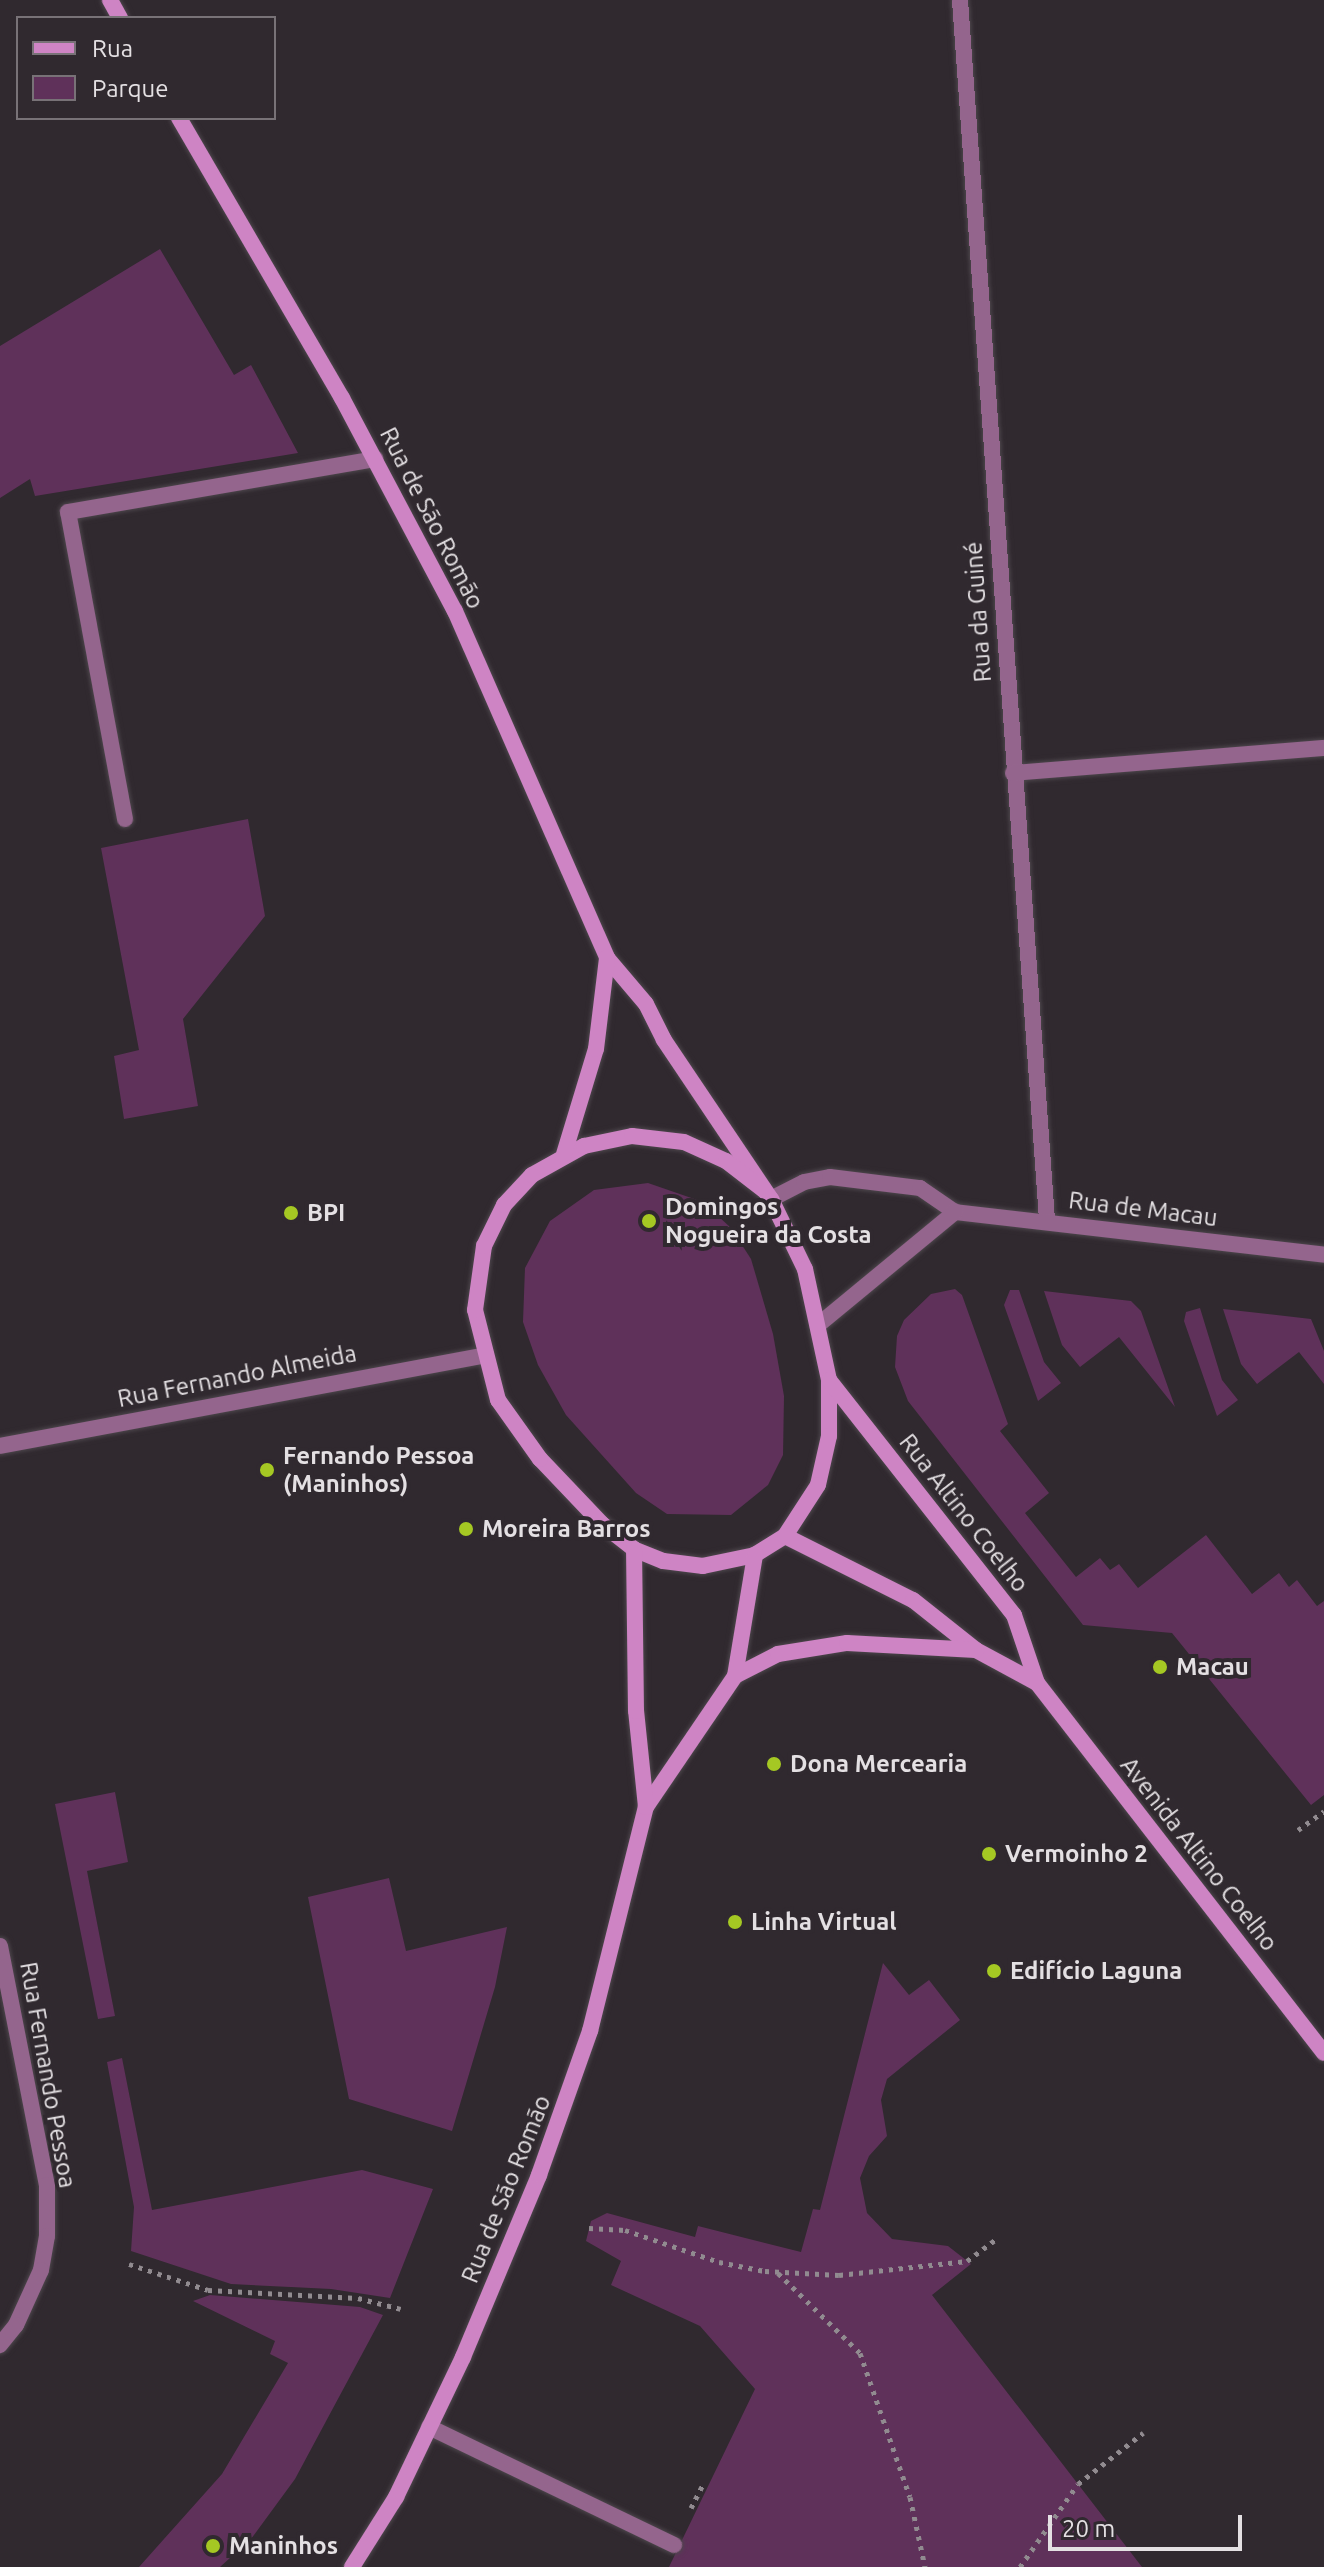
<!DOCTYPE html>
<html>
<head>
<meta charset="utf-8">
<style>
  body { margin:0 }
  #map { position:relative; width:1324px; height:2567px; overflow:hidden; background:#30292f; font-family:Ubuntu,sans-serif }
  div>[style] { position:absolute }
  .green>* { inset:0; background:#5f315a }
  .path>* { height:5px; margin-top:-2.5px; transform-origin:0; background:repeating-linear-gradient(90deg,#918b90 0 4px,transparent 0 10px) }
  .roads { filter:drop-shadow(0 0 2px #4d464c) drop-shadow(0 0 2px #4d464c) }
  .lane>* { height:16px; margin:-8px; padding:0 8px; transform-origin:8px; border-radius:8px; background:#94658d }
  .street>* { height:16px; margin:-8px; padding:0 8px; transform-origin:8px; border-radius:8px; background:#94658d }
  .secondary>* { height:16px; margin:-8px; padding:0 8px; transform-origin:8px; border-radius:8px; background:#ce84c4 }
  .dots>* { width:22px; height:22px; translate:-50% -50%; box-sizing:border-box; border:4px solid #30292f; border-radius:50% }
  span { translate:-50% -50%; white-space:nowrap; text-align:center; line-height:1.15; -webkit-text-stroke:8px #30292f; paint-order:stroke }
  .street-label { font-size:24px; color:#e4e0e3 }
  .poi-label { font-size:24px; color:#e4e0e3; font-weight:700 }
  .left { translate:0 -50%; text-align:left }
  .legend { position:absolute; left:16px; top:16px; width:260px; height:104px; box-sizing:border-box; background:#30292f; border:2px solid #787277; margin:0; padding:10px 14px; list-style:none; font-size:24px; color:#e4e0e3 }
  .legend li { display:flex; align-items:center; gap:16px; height:40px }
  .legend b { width:40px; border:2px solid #787277 }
  .scale { position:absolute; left:1048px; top:2515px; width:194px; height:36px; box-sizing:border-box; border:4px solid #e4e0e3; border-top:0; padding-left:10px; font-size:24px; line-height:28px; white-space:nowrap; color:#e4e0e3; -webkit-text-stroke:6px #30292f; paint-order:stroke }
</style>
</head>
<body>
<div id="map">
  <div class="green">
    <i style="clip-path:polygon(160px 249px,234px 375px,251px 365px,298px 453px,35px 496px,30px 479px,0 498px,0 346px)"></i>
    <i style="clip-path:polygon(248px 819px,265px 916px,183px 1019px,198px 1106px,124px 1119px,114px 1056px,139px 1050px,101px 848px)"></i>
    <i style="clip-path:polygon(648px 1183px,703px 1202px,731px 1228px,751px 1259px,773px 1334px,784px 1396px,783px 1455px,768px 1485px,731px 1515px,667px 1514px,636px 1493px,566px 1415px,538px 1365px,523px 1322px,525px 1268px,550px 1221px,594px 1190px)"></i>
    <i style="clip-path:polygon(955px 1289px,962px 1295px,1008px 1424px,1000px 1431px,1049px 1493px,1025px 1513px,1076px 1577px,1100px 1558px,1110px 1570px,1119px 1564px,1138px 1588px,1206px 1535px,1252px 1594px,1279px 1573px,1289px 1587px,1297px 1580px,1317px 1606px,1324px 1601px,1324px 1795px,1311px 1805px,1172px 1633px,1083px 1625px,908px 1401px,895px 1367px,897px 1336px,904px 1320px,931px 1294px)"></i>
    <i style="clip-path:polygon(1010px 1290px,1019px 1290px,1044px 1362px,1061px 1383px,1038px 1401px,1004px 1305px)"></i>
    <i style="clip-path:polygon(1044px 1291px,1131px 1301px,1141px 1311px,1175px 1407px,1119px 1337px,1080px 1367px,1062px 1345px)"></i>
    <i style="clip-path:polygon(1200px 1308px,1222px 1380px,1238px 1400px,1217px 1416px,1184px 1321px,1186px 1312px)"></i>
    <i style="clip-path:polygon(1223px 1309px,1311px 1319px,1324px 1351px,1324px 1384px,1299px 1352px,1257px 1384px,1241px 1364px)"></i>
    <i style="clip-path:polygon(115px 1792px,128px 1862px,87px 1871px,115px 2016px,98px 2019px,55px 1804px)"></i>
    <i style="clip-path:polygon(389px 1878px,406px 1951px,507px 1927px,495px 1987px,452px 2131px,349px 2099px,308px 1897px)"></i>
    <i style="clip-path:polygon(883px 1963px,909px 1995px,929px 1980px,960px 2020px,887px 2079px,881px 2100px,887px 2136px,869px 2156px,860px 2178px,867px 2213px,892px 2239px,948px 2246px,971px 2264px,932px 2295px,1142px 2567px,669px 2567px,755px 2389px,700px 2326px,611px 2285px,621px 2261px,586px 2241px,591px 2221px,607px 2213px,695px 2237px,698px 2226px,801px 2252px,813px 2209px,820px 2210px)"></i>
    <i style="clip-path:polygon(122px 2058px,152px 2210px,362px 2170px,433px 2189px,390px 2298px,331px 2289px,231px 2284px,131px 2251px,134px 2207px,107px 2062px)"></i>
    <i style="clip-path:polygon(210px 2295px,360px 2307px,383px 2315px,295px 2479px,251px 2539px,220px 2567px,139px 2567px,222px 2474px,288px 2363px,270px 2354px,275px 2341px,193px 2301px)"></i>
  </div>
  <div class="path">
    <i style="left:1298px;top:1830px;width:32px;rotate:-36deg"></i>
    <i style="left:589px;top:2228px;width:36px;rotate:3deg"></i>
    <i style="left:625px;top:2230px;width:99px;rotate:18.8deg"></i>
    <i style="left:719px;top:2262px;width:47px;rotate:11.1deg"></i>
    <i style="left:765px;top:2271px;width:74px;rotate:3.1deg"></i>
    <i style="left:839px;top:2275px;width:129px;rotate:-6.2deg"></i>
    <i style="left:967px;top:2261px;width:35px;rotate:-37deg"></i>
    <i style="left:129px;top:2264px;width:83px;rotate:18.2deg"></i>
    <i style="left:208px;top:2290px;width:150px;rotate:3.1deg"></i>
    <i style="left:358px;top:2298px;width:44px;rotate:14.3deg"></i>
    <i style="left:778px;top:2273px;width:115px;rotate:44.3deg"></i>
    <i style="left:860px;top:2353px;width:152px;rotate:70.9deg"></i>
    <i style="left:910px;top:2497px;width:72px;rotate:77.9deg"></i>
    <i style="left:691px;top:2508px;width:27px;rotate:-63deg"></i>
    <i style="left:1020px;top:2567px;width:101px;rotate:-55.1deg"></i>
    <i style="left:1078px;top:2484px;width:83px;rotate:-38.1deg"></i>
  </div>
  <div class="roads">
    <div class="lane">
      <i style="left:125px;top:819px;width:312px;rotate:-100.5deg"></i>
      <i style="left:68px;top:512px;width:312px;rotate:-9.8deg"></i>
      <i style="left:429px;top:2427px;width:272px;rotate:25.7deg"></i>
    </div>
    <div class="street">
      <i style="left:960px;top:0;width:1224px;rotate:85.92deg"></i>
      <i style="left:1013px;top:773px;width:312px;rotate:-4.6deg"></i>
      <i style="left:771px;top:1199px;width:37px;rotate:-27deg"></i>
      <i style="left:804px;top:1182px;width:26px;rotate:-11deg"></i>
      <i style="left:830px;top:1177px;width:91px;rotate:7deg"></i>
      <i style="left:920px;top:1188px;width:42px;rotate:34.4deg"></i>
      <i style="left:955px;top:1212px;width:371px;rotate:6.6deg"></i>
      <i style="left:818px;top:1325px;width:178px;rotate:-39.5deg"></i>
      <i style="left:0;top:1446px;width:492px;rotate:-10.6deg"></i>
      <i style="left:0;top:1946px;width:244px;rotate:78.9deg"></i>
      <i style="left:47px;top:2185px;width:51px;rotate:90deg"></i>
      <i style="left:47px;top:2236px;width:35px;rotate:100deg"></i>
      <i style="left:41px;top:2270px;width:60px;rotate:114.4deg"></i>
      <i style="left:16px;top:2325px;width:26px;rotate:129deg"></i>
    </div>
    <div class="secondary">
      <i style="left:110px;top:0;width:21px;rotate:61deg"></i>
      <i style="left:179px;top:118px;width:324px;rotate:59.8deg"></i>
      <i style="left:342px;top:398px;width:241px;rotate:62.1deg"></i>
      <i style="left:455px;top:611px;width:379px;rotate:66.3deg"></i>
      <i style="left:607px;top:958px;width:60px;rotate:49.7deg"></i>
      <i style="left:646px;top:1004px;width:40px;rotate:63.4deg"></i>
      <i style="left:664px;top:1040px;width:192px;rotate:56.1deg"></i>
      <i style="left:771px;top:1199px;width:78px;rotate:64.1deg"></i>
      <i style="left:805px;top:1269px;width:114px;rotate:77.8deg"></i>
      <i style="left:829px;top:1380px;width:56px;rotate:90deg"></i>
      <i style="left:829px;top:1436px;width:50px;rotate:102.7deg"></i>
      <i style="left:818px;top:1485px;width:61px;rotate:122.9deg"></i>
      <i style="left:785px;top:1536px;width:36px;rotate:148deg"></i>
      <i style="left:755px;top:1555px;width:53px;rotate:168.1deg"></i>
      <i style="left:703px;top:1566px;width:40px;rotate:-172.9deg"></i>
      <i style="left:663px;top:1561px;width:31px;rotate:-158deg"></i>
      <i style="left:634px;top:1549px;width:41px;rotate:-142deg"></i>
      <i style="left:602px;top:1524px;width:90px;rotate:-133.6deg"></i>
      <i style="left:540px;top:1459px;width:72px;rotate:-125.4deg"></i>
      <i style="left:498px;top:1400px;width:93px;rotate:-104.3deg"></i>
      <i style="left:475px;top:1310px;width:65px;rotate:-82deg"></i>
      <i style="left:484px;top:1246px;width:46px;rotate:-64deg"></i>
      <i style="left:504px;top:1205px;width:41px;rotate:-47deg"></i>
      <i style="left:532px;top:1175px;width:60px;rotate:-29.1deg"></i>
      <i style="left:584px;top:1146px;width:49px;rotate:-11.8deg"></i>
      <i style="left:632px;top:1136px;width:52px;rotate:6.6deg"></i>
      <i style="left:684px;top:1142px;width:46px;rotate:24.3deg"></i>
      <i style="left:726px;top:1161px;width:49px;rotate:37.6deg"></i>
      <i style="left:564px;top:1154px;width:110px;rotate:-73.1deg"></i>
      <i style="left:596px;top:1049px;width:92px;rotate:-83.1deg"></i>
      <i style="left:829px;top:1380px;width:299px;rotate:51.8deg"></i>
      <i style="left:1014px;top:1615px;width:72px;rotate:71.3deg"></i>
      <i style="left:1037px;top:1683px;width:468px;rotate:52.2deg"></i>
      <i style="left:785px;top:1536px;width:143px;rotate:26.6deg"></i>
      <i style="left:913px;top:1600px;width:80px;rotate:38.4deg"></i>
      <i style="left:976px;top:1650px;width:69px;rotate:28.4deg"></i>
      <i style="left:735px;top:1676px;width:48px;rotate:-27.1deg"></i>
      <i style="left:778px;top:1654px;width:70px;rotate:-9.1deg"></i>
      <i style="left:847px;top:1643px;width:129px;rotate:3.1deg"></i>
      <i style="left:646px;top:1807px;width:158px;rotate:-55.8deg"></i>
      <i style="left:735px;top:1676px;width:123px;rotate:-80.6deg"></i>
      <i style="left:352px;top:2567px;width:83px;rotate:-57.8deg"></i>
      <i style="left:396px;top:2497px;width:155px;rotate:-64.4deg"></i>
      <i style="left:463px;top:2357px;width:197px;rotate:-67.3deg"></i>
      <i style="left:539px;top:2175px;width:153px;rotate:-70.5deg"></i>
      <i style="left:590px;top:2031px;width:231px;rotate:-76deg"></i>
      <i style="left:646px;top:1807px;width:97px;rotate:-95.9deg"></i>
      <i style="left:636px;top:1711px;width:162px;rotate:-90.7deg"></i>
    </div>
  </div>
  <div class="dots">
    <i style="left:291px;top:1213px;background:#a5c823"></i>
    <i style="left:649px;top:1221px;background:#a5c823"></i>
    <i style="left:267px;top:1470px;background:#a5c823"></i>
    <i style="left:466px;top:1529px;background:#a5c823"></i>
    <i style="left:1160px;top:1667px;background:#a5c823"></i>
    <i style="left:774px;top:1764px;background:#a5c823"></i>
    <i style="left:989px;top:1854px;background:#a5c823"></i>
    <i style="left:735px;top:1922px;background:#a5c823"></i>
    <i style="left:994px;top:1971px;background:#a5c823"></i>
    <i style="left:213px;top:2546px;background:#a5c823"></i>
  </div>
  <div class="street-label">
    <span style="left:432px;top:518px;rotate:63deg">Rua de São Romão</span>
    <span style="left:978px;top:612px;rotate:-94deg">Rua da Guiné</span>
    <span style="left:1143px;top:1209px;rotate:7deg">Rua de Macau</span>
    <span style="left:237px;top:1376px;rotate:-11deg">Rua Fernando Almeida</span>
    <span style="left:964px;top:1513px;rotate:52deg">Rua Altino Coelho</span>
    <span style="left:1199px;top:1854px;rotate:52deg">Avenida Altino Coelho</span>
    <span style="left:48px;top:2075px;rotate:80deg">Rua Fernando Pessoa</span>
    <span style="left:506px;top:2189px;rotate:-68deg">Rua de São Romão</span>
  </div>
  <div class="poi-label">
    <span class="left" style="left:665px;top:1221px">Domingos<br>Nogueira da Costa</span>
    <span class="left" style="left:307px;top:1213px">BPI</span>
    <span class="left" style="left:283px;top:1470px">Fernando Pessoa<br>(Maninhos)</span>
    <span class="left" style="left:482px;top:1529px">Moreira Barros</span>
    <span class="left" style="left:1176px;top:1667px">Macau</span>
    <span class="left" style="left:790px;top:1764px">Dona Mercearia</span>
    <span class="left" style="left:1005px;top:1854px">Vermoinho 2</span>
    <span class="left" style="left:751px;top:1922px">Linha Virtual</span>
    <span class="left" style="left:1010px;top:1971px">Edifício Laguna</span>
    <span class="left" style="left:229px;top:2546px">Maninhos</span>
  </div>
  <ul class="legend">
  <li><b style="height:10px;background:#ce84c4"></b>Rua</li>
  <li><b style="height:22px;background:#5f315a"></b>Parque</li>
  </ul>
  <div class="scale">20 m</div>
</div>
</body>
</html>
